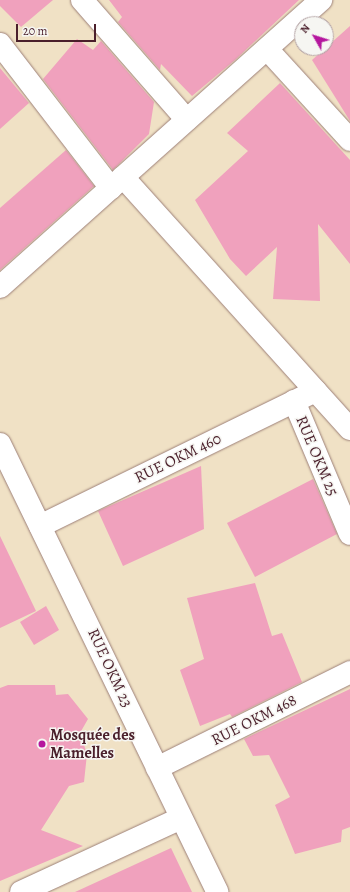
<!DOCTYPE html>
<html>
<head>
<meta charset="utf-8">
<style>
  body { margin:0 }
  #map { position:relative; width:350px; height:892px; overflow:hidden; background:#f0e1c5; font-family:Alegreya,serif }
  div>[style] { position:absolute }
  .building>* { inset:0; background:#f0a1bd }
  .roads { filter:drop-shadow(0 0 1px #9d8078) drop-shadow(0 0 1px #9d8078) }
  .minor>* { height:22px; margin:-11px; padding:0 11px; transform-origin:11px; border-radius:11px; background:#fff }
  .tertiary>* { height:22px; margin:-11px; padding:0 11px; transform-origin:11px; border-radius:11px; background:#fff }
  .dots>* { width:11px; height:11px; translate:-50% -50%; box-sizing:border-box; border:2px solid #f6f6f2; border-radius:50% }
  span { translate:-50% -50%; white-space:nowrap; text-align:center; line-height:1.15; -webkit-text-stroke:3px #f6f6f2; paint-order:stroke }
  .street-label { font-size:16px; color:#4a1f2b }
  .poi-label { font-size:16px; color:#4a1f2b; font-weight:700 }
  .left { translate:0 -50%; text-align:left }
  .north { position:absolute; left:294px; top:16px; width:40px; height:40px; box-sizing:border-box; background:#f6f6f2; border:1px solid #b1a0a2; border-radius:50%; rotate:309deg; font-size:11px; font-weight:700; line-height:16px; text-align:center; color:#4a1f2b }
  .north::after { content:''; display:block; margin:auto; width:14px; height:18px; background:#b5179e; clip-path:polygon(50% 0,100% 100%,50% 72%,0 100%) }
  .scale { position:absolute; left:16px; top:24px; width:80px; height:18px; box-sizing:border-box; border:2px solid #4a1f2b; border-top:0; padding-left:5px; font-size:12px; line-height:14px; white-space:nowrap; color:#4a1f2b; -webkit-text-stroke:3px #f6f6f2; paint-order:stroke }
</style>
</head>
<body>
<div id="map">
  <div class="building">
    <i style="clip-path:polygon(0 0,53px 0,21px 27px,0 6px)"></i>
    <i style="clip-path:polygon(109px 0,299px 0,235px 60px,192px 96px,161px 64px,160px 70px,118px 22px,122px 17px)"></i>
    <i style="clip-path:polygon(350px 26px,350px 121px,312px 60px)"></i>
    <i style="clip-path:polygon(77px 39px,93px 50px,101px 41px,154px 102px,149px 134px,113px 170px,43px 79px)"></i>
    <i style="clip-path:polygon(0 68px,29px 103px,0 129px)"></i>
    <i style="clip-path:polygon(280px 83px,350px 160px,350px 264px,318px 224px,320px 301px,273px 299px,277px 247px,246px 276px,230px 259px,195px 200px,248px 151px,227px 133px)"></i>
    <i style="clip-path:polygon(66px 150px,94px 186px,0 270px,0 208px)"></i>
    <i style="clip-path:polygon(201px 466px,204px 529px,123px 566px,98px 511px)"></i>
    <i style="clip-path:polygon(313px 479px,337px 534px,255px 577px,227px 523px)"></i>
    <i style="clip-path:polygon(0 536px,36px 611px,0 628px)"></i>
    <i style="clip-path:polygon(255px 583px,272px 636px,282px 633px,302px 682px,232px 717px,230px 714px,200px 726px,180px 670px,204px 659px,187px 598px)"></i>
    <i style="clip-path:polygon(46px 606px,59px 630px,34px 645px,20px 622px)"></i>
    <i style="clip-path:polygon(8px 685px,55px 685px,56px 695px,68px 694px,88px 719px,80px 733px,87px 754px,84px 782px,69px 786px,41px 830px,83px 846px,0 881px,0 688px)"></i>
    <i style="clip-path:polygon(350px 689px,350px 827px,342px 830px,341px 842px,295px 854px,275px 805px,290px 797px,269px 755px,253px 756px,244px 739px)"></i>
    <i style="clip-path:polygon(171px 848px,192px 892px,75px 892px)"></i>
  </div>
  <div class="roads">
    <div class="minor">
      <i style="left:82px;top:0;width:159px;rotate:48.8deg"></i>
      <i style="left:0;top:44px;width:182px;rotate:52.4deg"></i>
      <i style="left:267px;top:49px;width:123px;rotate:47.6deg"></i>
      <i style="left:123px;top:177px;width:339px;rotate:48deg"></i>
      <i style="left:0;top:287px;width:431px;rotate:-41.8deg"></i>
      <i style="left:294px;top:401px;width:144px;rotate:67.2deg"></i>
      <i style="left:40px;top:526px;width:307px;rotate:-26.1deg"></i>
      <i style="left:157px;top:768px;width:216px;rotate:-26.4deg"></i>
      <i style="left:21px;top:892px;width:176px;rotate:-24.8deg"></i>
    </div>
    <div class="tertiary">
      <i style="left:0;top:444px;width:498px;rotate:64.1deg"></i>
    </div>
  </div>
  <div class="dots">
    <i style="left:42px;top:744px;background:#b5179e"></i>
  </div>
  <div class="street-label">
    <span style="left:317px;top:456px;rotate:67deg">RUE OKM 25</span>
    <span style="left:178px;top:458px;rotate:-26deg">RUE OKM 460</span>
    <span style="left:110px;top:668px;rotate:65deg">RUE OKM 23</span>
    <span style="left:254px;top:720px;rotate:-27deg">RUE OKM 468</span>
  </div>
  <div class="poi-label">
    <span class="left" style="left:50px;top:744px">Mosquée des<br>Mamelles</span>
  </div>
  <div class="north">N</div>
  <div class="scale">20 m</div>
</div>
</body>
</html>
